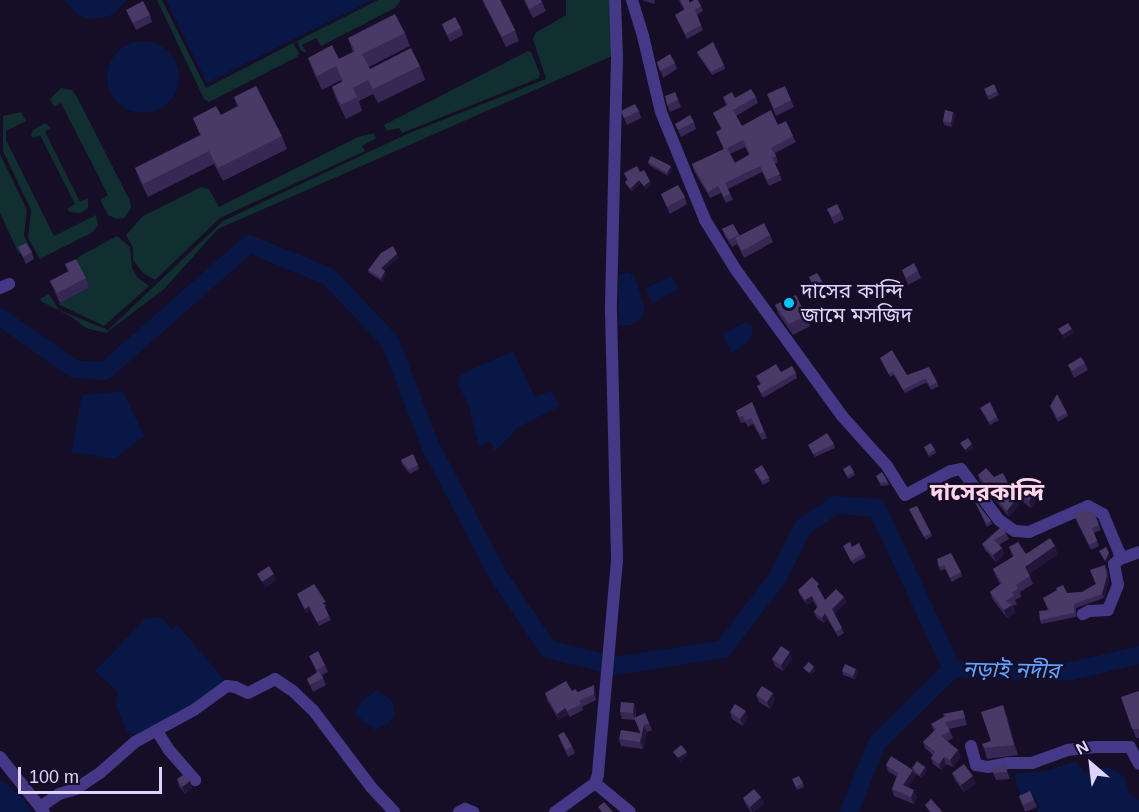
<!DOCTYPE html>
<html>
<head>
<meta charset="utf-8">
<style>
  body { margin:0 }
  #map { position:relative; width:1139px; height:812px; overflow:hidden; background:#150e26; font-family:Helvetica,"Noto Sans Bengali",sans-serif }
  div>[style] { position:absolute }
  .green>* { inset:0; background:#112e31 }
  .water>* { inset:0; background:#081745 }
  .round { border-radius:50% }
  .river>* { height:18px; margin:-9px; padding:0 9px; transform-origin:9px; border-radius:9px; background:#081745 }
  .minor>* { height:12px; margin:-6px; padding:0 6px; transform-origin:6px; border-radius:6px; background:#443887 }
  .wall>* { inset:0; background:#362755 }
  .shaded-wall>* { inset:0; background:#21153a }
  .building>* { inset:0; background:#483967 }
  .dots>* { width:16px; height:16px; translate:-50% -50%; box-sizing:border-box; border:3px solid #150e26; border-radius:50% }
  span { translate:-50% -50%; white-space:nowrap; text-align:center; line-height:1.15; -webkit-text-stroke:4.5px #150e26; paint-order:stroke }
  .poi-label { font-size:21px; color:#ded3ff }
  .left { translate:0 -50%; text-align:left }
  .water-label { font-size:22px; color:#61a3ff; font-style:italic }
  .quarter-label { font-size:24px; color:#ffd5eb; font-weight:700 }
  .north { position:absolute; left:1061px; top:734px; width:60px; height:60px; -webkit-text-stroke:4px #150e26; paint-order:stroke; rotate:332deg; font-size:16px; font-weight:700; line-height:24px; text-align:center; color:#ded3ff }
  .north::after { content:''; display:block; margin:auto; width:21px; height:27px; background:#ded3ff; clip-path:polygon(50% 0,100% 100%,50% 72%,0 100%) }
  .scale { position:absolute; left:18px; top:767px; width:144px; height:27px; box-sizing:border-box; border:3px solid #ded3ff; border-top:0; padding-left:8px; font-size:18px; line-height:21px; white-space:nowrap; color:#ded3ff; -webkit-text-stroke:4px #150e26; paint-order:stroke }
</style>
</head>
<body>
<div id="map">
  <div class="green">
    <i style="clip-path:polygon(157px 0,162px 0,206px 88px,293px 43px,299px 53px,297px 57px,209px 102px,204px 99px)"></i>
    <i style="clip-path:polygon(378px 0,401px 0,395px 8px,321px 46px,316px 38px,302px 45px,306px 52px,301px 51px,297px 41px)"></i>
    <i style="clip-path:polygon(566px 0,610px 0,612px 56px,218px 229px,164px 289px,106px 333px,86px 328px,70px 316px,42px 302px,40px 299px,49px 294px,59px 310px,108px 330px,223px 221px,407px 134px,546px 79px,533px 39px,535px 33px,566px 15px)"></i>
    <i style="clip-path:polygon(528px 51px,531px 52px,540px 74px,539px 78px,402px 133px,399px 128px,387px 131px,384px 125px)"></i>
    <i style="clip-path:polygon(61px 88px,72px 90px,77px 97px,130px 201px,131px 208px,124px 218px,117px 219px,108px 215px,100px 200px,108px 195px,61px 103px,54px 107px,50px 99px)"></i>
    <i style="clip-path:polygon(21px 112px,26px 121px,6px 131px,6px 140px,54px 236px,96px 215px,98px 225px,93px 232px,40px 259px,28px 238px,31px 210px,3px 151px,3px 116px)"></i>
    <i style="clip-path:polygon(45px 123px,51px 128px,45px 132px,80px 202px,88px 198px,88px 208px,80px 213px,70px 212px,67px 209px,75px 204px,40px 135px,33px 138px,31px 135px,33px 130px)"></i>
    <i style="clip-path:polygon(374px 133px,376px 138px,362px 146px,365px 151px,220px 218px,155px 280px,143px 273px,133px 260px,133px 248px,126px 235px,143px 216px,201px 187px,209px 189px,219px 207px,358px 137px)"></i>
    <i style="clip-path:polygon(0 154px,27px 210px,24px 235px,30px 248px,19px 254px,0 213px)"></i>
    <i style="clip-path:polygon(117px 236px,130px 247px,132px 268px,137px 277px,149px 286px,104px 326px,58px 304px,89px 288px,76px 262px,78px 257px)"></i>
  </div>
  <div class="water">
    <i style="clip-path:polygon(64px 0,127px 0,114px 14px,102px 18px,90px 19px,78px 15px)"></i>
    <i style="clip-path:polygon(166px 0,372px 0,207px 83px)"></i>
    <i class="round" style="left:107px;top:41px;width:72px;height:72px"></i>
    <i style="clip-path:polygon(628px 272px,635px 277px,645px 310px,641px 319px,631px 325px,619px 325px,619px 275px)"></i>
    <i style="clip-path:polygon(671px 276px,679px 288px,652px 304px,646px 288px)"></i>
    <i style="clip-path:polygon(745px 322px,752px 325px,752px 335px,747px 343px,731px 353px,723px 334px)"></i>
    <i style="clip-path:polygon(513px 351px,535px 397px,551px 391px,560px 406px,517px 428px,501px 446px,492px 452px,493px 447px,490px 441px,479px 447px,468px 404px,458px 384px,459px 377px,466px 372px)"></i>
    <i style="clip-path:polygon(123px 391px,144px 436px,114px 459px,71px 452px,82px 395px)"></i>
    <i style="clip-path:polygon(162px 617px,171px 629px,177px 624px,224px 680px,186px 713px,161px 721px,137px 737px,127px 731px,116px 706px,118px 692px,95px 671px,145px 619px)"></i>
    <i style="clip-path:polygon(377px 690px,392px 701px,395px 715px,389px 723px,375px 730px,355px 714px,361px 701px)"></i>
    <i style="clip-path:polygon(1076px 761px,1084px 772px,1108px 767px,1125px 777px,1129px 794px,1139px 800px,1139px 812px,1037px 812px,1039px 806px,1033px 794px,1021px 798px,1014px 774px,1046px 771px)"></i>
    <i style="clip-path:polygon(0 779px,23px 798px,32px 812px,0 812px)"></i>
  </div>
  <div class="river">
    <i style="left:0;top:317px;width:90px;rotate:35.1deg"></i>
    <i style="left:74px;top:369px;width:31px;rotate:4deg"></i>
    <i style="left:105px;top:371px;width:192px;rotate:-41.4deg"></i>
    <i style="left:249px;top:244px;width:85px;rotate:22.1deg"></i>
    <i style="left:328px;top:276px;width:90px;rotate:46.4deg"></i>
    <i style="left:390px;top:341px;width:111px;rotate:69deg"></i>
    <i style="left:430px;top:445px;width:143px;rotate:62.5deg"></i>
    <i style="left:496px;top:572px;width:93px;rotate:56deg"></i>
    <i style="left:548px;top:649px;width:70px;rotate:14deg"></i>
    <i style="left:616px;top:666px;width:108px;rotate:-9deg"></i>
    <i style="left:723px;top:649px;width:88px;rotate:-52.4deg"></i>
    <i style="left:777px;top:579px;width:58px;rotate:-63.4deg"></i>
    <i style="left:803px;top:527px;width:40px;rotate:-34deg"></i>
    <i style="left:836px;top:505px;width:41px;rotate:4.2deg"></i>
    <i style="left:877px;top:508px;width:178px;rotate:65deg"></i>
    <i style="left:849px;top:812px;width:74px;rotate:-67.9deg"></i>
    <i style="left:877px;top:743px;width:105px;rotate:-44.6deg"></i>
    <i style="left:952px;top:669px;width:120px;rotate:1deg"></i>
    <i style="left:1072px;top:671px;width:69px;rotate:-13.4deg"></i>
  </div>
  <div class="minor">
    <i style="left:615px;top:0;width:58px;rotate:88deg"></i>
    <i style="left:617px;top:58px;width:254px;rotate:91.4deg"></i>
    <i style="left:611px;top:312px;width:248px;rotate:88.6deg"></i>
    <i style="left:617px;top:560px;width:216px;rotate:95.1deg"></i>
    <i style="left:598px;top:775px;width:9px;rotate:111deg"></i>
    <i style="left:595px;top:783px;width:45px;rotate:39.6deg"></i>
    <i style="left:632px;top:0;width:38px;rotate:73deg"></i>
    <i style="left:643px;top:36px;width:78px;rotate:76.7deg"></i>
    <i style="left:661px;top:112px;width:117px;rotate:67.8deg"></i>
    <i style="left:705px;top:220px;width:59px;rotate:58.2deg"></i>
    <i style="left:736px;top:270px;width:180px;rotate:54deg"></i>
    <i style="left:842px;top:416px;width:67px;rotate:48deg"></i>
    <i style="left:887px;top:466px;width:34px;rotate:58deg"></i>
    <i style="left:905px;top:495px;width:52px;rotate:-27.6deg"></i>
    <i style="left:951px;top:471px;width:10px;rotate:-11deg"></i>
    <i style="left:961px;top:469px;width:64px;rotate:53.3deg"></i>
    <i style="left:999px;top:520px;width:19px;rotate:35deg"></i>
    <i style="left:1015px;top:531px;width:14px;rotate:4deg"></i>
    <i style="left:1029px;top:532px;width:64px;rotate:-23.8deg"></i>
    <i style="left:1088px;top:506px;width:17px;rotate:28deg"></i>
    <i style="left:1103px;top:514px;width:41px;rotate:67.2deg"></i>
    <i style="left:1119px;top:552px;width:7px;rotate:82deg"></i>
    <i style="left:1120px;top:559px;width:8px;rotate:140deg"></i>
    <i style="left:1114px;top:564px;width:21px;rotate:79deg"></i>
    <i style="left:1118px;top:585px;width:27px;rotate:112deg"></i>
    <i style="left:1108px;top:610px;width:19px;rotate:177deg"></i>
    <i style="left:1089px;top:611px;width:7px;rotate:153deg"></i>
    <i style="left:0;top:288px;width:10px;rotate:-24deg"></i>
    <i style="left:1120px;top:559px;width:20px;rotate:-20deg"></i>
    <i style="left:157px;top:731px;width:22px;rotate:58deg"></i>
    <i style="left:169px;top:750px;width:40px;rotate:49deg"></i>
    <i style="left:971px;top:746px;width:20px;rotate:75deg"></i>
    <i style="left:976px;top:765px;width:12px;rotate:9deg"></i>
    <i style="left:988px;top:767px;width:20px;rotate:-11deg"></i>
    <i style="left:1008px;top:763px;width:24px"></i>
    <i style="left:1032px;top:763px;width:37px;rotate:-20deg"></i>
    <i style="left:1067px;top:750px;width:29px;rotate:-6deg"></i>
    <i style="left:1096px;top:747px;width:34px"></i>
    <i style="left:1130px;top:747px;width:19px;rotate:62deg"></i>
    <i style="left:0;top:757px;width:70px;rotate:51.3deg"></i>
    <i style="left:40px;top:807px;width:23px;rotate:-34deg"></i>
    <i style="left:59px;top:794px;width:18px;rotate:-16deg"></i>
    <i style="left:76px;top:789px;width:30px;rotate:-34deg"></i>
    <i style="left:101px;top:772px;width:45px;rotate:-41.4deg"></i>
    <i style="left:135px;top:742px;width:67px;rotate:-28.5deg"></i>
    <i style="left:194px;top:710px;width:41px;rotate:-36deg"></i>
    <i style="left:227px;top:686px;width:8px;rotate:7deg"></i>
    <i style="left:235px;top:687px;width:14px;rotate:25deg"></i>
    <i style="left:248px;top:693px;width:30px;rotate:-27deg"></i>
    <i style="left:275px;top:679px;width:22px;rotate:34deg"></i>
    <i style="left:293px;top:691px;width:28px;rotate:44deg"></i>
    <i style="left:313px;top:710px;width:96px;rotate:53deg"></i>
    <i style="left:371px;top:787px;width:34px;rotate:47deg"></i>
    <i style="left:459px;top:812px;width:7px;rotate:-27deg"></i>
    <i style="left:465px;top:809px;width:9px;rotate:21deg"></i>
    <i style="left:555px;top:812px;width:49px;rotate:-35.9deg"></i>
  </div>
  <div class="wall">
    <i style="clip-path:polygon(482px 0,500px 0,515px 30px,519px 41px,506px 47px)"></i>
    <i style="clip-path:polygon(524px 0,541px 0,546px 11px,533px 18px)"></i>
    <i style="clip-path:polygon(642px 0,655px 0,654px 4px)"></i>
    <i style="clip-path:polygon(679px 0,691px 2px,701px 6px,703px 11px,697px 15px,703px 30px,687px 39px,675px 15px,684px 10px)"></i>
    <i style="clip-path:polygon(126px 10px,150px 15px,152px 22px,136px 30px)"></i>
    <i style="clip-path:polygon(442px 24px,461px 28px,463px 35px,450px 42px)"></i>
    <i style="clip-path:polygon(405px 33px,410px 46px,369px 67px,370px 69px,420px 66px,425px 80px,378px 103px,373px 94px,359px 101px,362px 111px,346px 119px,337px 101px,332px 87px,342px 82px,341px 80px,322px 90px,313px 71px,308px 58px,339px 59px,353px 52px,348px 38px)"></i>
    <i style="clip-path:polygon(697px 52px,724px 65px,725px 69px,712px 75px,698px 55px)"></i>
    <i style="clip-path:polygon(657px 62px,675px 63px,677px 69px,663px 78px)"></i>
    <i style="clip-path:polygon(997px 91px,999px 95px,989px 100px,985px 92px)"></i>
    <i style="clip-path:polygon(675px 92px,681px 107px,670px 112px,667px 105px)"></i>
    <i style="clip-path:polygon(767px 94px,791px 100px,794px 107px,776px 116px)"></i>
    <i style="clip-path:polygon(234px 97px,282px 136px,287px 149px,223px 181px,214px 164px,148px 197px,140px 181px,135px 168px,200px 135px,193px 118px,221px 115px,237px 106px)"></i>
    <i style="clip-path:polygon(evenodd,723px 97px,735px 98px,756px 97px,758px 103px,736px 116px,742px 126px,778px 125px,793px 136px,796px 142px,775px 153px,778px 162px,775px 164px,782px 180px,769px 186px,762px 172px,728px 189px,733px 200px,726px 203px,721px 193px,710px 198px,694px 171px,692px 164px,724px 149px,716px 132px,721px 129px,713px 113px,726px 105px,723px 97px,745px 147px,749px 155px,735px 163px,730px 154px,745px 147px)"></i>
    <i style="clip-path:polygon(621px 111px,639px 111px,641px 118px,627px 125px)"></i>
    <i style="clip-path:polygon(953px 112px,955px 115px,952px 127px,944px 125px,943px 121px)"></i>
    <i style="clip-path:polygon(694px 122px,696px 129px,681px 137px,675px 124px)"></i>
    <i style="clip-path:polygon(648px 162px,671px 166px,672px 170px,668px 176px,649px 165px)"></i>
    <i style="clip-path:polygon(640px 172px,650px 181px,651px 185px,646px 189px,641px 183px,632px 191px,627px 186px,625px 182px,627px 180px,624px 173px)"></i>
    <i style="clip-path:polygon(661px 194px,685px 197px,687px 204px,670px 214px)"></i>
    <i style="clip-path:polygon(827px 209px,841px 212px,844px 219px,834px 224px)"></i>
    <i style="clip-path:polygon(733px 224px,740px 236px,770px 235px,773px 242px,744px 258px,737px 244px,732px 247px,725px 236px,722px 229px)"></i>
    <i style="clip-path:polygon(18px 247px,32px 252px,34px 259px,26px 264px)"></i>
    <i style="clip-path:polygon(398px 258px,384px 270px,387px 274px,382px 281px,369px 273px,368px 270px)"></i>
    <i style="clip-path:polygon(65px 264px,86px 278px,89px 288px,60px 303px,50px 281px,68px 272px)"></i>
    <i style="clip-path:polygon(902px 270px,918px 271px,921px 278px,908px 285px)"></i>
    <i style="clip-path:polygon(809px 277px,822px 281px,823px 284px,815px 289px)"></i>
    <i style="clip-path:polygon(775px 305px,806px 316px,810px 326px,793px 335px,779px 315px)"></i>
    <i style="clip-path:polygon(880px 358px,907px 375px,937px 382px,939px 386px,931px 390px,927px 383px,923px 384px,905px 393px,894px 375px,890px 377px)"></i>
    <i style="clip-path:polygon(1085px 363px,1088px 370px,1074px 378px,1068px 365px)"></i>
    <i style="clip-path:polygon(781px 372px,796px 373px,797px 378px,763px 398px,757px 386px,761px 385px,756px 376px)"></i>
    <i style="clip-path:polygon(752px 402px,767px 438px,762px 440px,753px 424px,748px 427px,745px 422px,741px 423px,736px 411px)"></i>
    <i style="clip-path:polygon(1050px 406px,1067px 413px,1068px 416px,1058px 422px)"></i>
    <i style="clip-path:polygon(980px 408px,997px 417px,999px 420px,990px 425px)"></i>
    <i style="clip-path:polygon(834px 444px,835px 448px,815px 457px,808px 445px)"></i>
    <i style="clip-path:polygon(924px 447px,935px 450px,936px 453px,929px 457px)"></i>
    <i style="clip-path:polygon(413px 454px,419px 469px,410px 474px,402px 464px,401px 460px)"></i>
    <i style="clip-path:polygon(843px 469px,854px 472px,855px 475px,848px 479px)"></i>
    <i style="clip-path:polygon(754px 470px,769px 477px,770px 481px,763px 485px)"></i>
    <i style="clip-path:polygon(978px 475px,994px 477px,1016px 499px,1019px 505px,1009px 517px,980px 481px)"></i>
    <i style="clip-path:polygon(876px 476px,888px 482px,889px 485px,881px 486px)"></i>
    <i style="clip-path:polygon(1035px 491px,1037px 498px,1031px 508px,1023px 502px,1021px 495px)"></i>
    <i style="clip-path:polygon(975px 502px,991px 521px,992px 524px,987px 527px)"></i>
    <i style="clip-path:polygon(909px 509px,931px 533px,932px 536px,926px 540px)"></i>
    <i style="clip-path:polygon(1074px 515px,1095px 515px,1101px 530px,1094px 533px,1099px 546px,1091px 550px)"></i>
    <i style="clip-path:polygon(1006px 533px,1009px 539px,999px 545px,1002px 548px,1004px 554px,996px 562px,985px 550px,982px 544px)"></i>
    <i style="clip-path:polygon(843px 546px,852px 547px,864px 553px,866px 557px,853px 564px)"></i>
    <i style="clip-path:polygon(1009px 547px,1026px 554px,1058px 554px,1029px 574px,1033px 584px,1020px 592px,1021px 597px,1015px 600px,1017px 604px,1013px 606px,1015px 613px,1007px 618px,993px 600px,990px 592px,1000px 584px,996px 577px,993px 569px,1013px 557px)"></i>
    <i style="clip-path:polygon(937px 559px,961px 572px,962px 576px,952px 582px,945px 569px,940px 571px)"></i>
    <i style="clip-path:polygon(1107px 569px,1109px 580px,1104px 598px,1076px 608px,1076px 617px,1041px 624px,1040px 620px,1048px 610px,1043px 598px,1067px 593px,1082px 592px,1096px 584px,1090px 570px)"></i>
    <i style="clip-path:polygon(821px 589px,819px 590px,825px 600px,844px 597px,846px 602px,834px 614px,844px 633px,838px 637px,827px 618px,824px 623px,816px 617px,814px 612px,817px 607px,813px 601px,807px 605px,800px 595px,798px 590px)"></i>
    <i style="clip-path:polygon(297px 594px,327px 605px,325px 607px,331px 620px,319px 626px,310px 610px,306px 613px)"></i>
    <i style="clip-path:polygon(309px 656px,325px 665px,328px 672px,322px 675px,326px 685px,313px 692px,307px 679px,317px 673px)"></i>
    <i style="clip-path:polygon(772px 659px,792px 659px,783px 671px,775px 666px)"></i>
    <i style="clip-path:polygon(842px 671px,858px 672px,855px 679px,843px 675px)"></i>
    <i style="clip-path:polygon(572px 691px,578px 692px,596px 691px,596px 700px,582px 707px,583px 710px,570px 717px,568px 714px,559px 720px,547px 700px,545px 693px)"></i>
    <i style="clip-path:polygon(1139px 691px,1139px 738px,1136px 738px,1121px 697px)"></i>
    <i style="clip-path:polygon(756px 695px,775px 700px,770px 709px,759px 702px)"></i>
    <i style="clip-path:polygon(636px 710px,636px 718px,649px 723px,652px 730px,647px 732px,643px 749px,621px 746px,619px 739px,640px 733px,635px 720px,622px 719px,620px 712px)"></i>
    <i style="clip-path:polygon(963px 710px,967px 725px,949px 729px,953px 738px,947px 741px,958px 750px,961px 757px,953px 767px,946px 764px,941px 770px,933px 764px,931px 758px,933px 755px,925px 748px,923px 742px,934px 731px,931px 724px)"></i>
    <i style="clip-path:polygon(730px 712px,748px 718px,743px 726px,732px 719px)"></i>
    <i style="clip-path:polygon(1007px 715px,1018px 755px,987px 759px,984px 748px,991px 741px)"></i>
    <i style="clip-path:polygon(558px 735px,572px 746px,575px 753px,568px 757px,561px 742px)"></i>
    <i style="clip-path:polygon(886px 765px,912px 770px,925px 767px,927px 771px,922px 778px,914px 773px,915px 777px,908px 787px,917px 797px,914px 804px,894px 796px,892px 789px,897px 777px,888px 771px)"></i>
    <i style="clip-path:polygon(1005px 765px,1010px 779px,996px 780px,993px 773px)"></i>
    <i style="clip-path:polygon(952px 773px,976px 783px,964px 792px,955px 780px)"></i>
    <i style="clip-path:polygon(177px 779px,190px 781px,192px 788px,185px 794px,179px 786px)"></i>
    <i style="clip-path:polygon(792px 779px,803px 783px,804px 787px,797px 790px)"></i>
    <i style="clip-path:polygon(1019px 796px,1034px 800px,1037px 807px,1025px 812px)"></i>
    <i style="clip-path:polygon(761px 797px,764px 804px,754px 812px,751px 812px,746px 805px,743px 798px)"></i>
  </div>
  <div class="shaded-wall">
    <i style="clip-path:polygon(953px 112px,955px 115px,952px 127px,951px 123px)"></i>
    <i style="clip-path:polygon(671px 166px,672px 170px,668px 176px,667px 173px)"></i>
    <i style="clip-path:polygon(639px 180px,641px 183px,632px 191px,631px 188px)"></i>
    <i style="clip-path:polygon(650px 181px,651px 185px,646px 189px,644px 186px)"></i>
    <i style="clip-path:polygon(397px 254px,398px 258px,382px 272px,381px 268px)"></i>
    <i style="clip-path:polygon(385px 271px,387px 274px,382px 281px,381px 278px)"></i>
    <i style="clip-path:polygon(1072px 329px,1074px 333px,1064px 339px,1062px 335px)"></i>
    <i style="clip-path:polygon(972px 444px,974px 448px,966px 453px,965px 450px)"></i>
    <i style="clip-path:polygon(1035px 491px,1037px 498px,1031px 508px,1029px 501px)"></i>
    <i style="clip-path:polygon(1016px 499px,1019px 505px,1009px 517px,1007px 511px)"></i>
    <i style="clip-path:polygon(1055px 546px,1058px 554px,1028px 575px,1025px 567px)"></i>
    <i style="clip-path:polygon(1002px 548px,1004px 554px,996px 562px,993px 555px)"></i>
    <i style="clip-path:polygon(1109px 553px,1111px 556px,1106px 564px,1105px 561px)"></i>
    <i style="clip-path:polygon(1105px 565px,1109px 580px,1104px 598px,1102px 594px)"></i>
    <i style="clip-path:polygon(274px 574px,276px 581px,265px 588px,262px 582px)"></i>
    <i style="clip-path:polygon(812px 596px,813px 601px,807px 605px,805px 600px)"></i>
    <i style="clip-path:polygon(844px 597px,846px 602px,834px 615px,832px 609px)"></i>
    <i style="clip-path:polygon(1012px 605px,1015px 613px,1007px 618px,1004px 610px)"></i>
    <i style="clip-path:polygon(309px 606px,310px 610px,306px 613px,305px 609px)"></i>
    <i style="clip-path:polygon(825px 613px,827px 618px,824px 623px,822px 618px)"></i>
    <i style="clip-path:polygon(790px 652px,792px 659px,783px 671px,781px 665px)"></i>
    <i style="clip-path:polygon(814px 667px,816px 671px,810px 676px,809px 673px)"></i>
    <i style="clip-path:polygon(856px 669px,858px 672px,855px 679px,853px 676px)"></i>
    <i style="clip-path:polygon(594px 685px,596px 691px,596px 700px,594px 694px)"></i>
    <i style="clip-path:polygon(773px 693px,775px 700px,770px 709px,767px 702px)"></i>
    <i style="clip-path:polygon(634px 703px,636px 710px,635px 720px,633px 713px)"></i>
    <i style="clip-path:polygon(1003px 705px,1007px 715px,1018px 755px,1014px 745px)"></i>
    <i style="clip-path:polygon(565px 708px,568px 714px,559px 720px,557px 714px)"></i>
    <i style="clip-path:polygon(746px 711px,748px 718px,743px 726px,740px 719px)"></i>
    <i style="clip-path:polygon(644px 725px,647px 732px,643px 749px,640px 742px)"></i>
    <i style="clip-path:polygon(958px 750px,961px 757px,953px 767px,950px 760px)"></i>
    <i style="clip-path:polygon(687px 752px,688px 755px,680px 762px,678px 758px)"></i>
    <i style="clip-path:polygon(944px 757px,946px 764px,941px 770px,939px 764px)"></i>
    <i style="clip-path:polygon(925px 767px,927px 771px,922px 778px,920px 775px)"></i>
    <i style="clip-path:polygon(913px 770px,915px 777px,905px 792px,903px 785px)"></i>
    <i style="clip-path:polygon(973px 776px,976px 783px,964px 792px,961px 785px)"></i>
    <i style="clip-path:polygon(190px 781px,192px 788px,185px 794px,182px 787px)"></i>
    <i style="clip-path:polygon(914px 790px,917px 797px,914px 804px,911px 797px)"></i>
    <i style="clip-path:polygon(761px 797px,764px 804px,754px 812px,752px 812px,750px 807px)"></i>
  </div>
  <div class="building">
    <i style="clip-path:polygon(483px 0,500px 0,515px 30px,502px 37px)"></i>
    <i style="clip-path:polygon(525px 0,541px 0,542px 2px,529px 9px)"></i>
    <i style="clip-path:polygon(680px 0,689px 0,689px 3px,694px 0,698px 0,701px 6px,695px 10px,701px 25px,685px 34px,675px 15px,685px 9px)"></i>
    <i style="clip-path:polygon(143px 1px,150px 15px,133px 23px,126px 10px)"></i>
    <i style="clip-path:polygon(395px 14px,405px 33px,362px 54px,370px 69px,411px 48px,420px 66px,373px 89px,368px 80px,353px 88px,357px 97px,341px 105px,332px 87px,343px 81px,336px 66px,317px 76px,308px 58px,332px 45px,339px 59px,355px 51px,348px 38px)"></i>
    <i style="clip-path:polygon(455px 17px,461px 28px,447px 35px,442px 24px)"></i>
    <i style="clip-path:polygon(713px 42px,724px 65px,711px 72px,697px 52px)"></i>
    <i style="clip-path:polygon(670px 54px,675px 63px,660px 71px,657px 62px)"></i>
    <i style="clip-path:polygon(994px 84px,997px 91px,988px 96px,984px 89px)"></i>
    <i style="clip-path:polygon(256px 86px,282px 136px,218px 168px,209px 151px,143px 184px,135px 168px,201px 135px,193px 118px,216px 106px,221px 115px,239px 106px,234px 97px)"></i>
    <i style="clip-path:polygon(785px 86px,791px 100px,774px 109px,767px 94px)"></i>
    <i style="clip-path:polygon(evenodd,751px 89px,756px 97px,733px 110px,742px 126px,771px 110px,778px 125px,786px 121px,793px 136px,771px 148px,776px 156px,772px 158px,780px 174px,767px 180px,760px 166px,725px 183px,730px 194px,724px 197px,718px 186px,708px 192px,692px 164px,724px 149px,716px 132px,722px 129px,713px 113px,728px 105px,723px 97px,732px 92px,735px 98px,751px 89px,743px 140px,750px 154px,735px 163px,727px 148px,743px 140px)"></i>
    <i style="clip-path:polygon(675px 92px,678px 100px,667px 105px,665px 96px)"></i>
    <i style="clip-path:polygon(635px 104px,639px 111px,624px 118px,621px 111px)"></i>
    <i style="clip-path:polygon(945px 110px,953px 112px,951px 123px,943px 121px)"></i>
    <i style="clip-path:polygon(690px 115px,694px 122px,678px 130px,675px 124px)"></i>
    <i style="clip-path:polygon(651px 156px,671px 166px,667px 173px,648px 162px)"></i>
    <i style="clip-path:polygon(637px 166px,640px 172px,644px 170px,650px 181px,644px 186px,639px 180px,631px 188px,625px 182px,628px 180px,624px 173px)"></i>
    <i style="clip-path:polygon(678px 185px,685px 197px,667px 207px,661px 194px)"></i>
    <i style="clip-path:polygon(837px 204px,841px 212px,832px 217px,827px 209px)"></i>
    <i style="clip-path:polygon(764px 223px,770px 235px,742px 251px,735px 238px)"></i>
    <i style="clip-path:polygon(733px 224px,739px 235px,729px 240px,722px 229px)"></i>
    <i style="clip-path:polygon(26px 243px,32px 252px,23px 257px,18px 247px)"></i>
    <i style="clip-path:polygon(393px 246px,397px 254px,381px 268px,385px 271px,381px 278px,368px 270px,381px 253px)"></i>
    <i style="clip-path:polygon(76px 259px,86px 278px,57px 293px,50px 281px,69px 271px,65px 264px)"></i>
    <i style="clip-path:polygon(914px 263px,918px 271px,906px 278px,902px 270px)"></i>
    <i style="clip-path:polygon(817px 273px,822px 281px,813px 285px,809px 277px)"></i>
    <i style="clip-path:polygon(796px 295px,806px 316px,789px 324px,775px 305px)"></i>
    <i style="clip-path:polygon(1068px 323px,1072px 329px,1062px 335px,1058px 329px)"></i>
    <i style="clip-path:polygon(892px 350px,907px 375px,929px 367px,937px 382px,930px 386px,926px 379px,922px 380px,903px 390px,893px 371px,889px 374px,880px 358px)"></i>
    <i style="clip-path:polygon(1081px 357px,1085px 363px,1072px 371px,1068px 365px)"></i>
    <i style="clip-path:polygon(776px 364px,781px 372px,792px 366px,796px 373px,761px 393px,757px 386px,761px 384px,756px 376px)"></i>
    <i style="clip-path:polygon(1057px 394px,1067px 413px,1057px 418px,1050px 406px)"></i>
    <i style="clip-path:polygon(752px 402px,764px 432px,760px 434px,751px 418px,745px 421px,743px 416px,739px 417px,736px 411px)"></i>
    <i style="clip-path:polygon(990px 402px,997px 417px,989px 422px,980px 408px)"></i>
    <i style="clip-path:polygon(827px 433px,834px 444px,813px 454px,808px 445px)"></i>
    <i style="clip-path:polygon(968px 438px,972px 444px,965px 450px,960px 443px)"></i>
    <i style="clip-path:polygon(931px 443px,935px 450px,928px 454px,924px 447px)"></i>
    <i style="clip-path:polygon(413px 454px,418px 465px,409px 470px,401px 460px)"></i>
    <i style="clip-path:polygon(762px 465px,769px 477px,762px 481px,754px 470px)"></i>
    <i style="clip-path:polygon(850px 465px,854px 472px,847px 476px,843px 469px)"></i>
    <i style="clip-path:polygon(986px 468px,994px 477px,1003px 473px,1016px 499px,1007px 511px,978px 475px)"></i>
    <i style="clip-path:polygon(882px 472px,888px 482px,880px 483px,876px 476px)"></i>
    <i style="clip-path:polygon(1026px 486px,1035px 491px,1029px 501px,1021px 495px)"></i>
    <i style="clip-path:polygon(975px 502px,978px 504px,991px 521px,986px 523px)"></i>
    <i style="clip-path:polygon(917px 506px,931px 533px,924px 537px,909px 509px)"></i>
    <i style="clip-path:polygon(1086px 510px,1095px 515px,1099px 525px,1092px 528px,1097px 541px,1089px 545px,1074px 515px)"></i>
    <i style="clip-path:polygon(1001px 527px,1006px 533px,994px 540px,1002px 548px,993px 555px,982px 544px)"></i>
    <i style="clip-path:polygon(1050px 538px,1055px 546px,1025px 567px,1030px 576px,1016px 585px,1018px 589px,1012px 592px,1014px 596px,1005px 601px,1012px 605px,1004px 610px,990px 592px,1002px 583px,993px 569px,1014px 556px,1009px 547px,1018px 542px,1026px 554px)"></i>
    <i style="clip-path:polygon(850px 542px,852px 547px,859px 543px,864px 553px,851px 561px,843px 546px)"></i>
    <i style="clip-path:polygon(1106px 547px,1109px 553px,1105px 561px,1099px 551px)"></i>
    <i style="clip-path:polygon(951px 553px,961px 572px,950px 578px,944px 565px,939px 567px,937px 559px)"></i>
    <i style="clip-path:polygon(1105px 565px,1107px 576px,1102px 594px,1074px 604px,1074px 613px,1040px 620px,1039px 611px,1049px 610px,1043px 598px,1057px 590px,1056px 588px,1063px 585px,1067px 593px,1082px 592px,1096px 584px,1090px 570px)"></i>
    <i style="clip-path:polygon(269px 566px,274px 574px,262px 582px,257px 574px)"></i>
    <i style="clip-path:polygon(812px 577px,819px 584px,817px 586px,825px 600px,836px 589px,844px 597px,832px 609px,842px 628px,836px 632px,825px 613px,822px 618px,814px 612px,818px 606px,812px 596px,805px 600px,798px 590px)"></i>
    <i style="clip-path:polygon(314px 584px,326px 602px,323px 603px,329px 616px,317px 622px,309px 606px,305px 609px,297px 594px)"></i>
    <i style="clip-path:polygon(781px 646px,790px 652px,781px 665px,772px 659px)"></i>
    <i style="clip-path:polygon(318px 651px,325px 665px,317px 670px,309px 656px)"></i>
    <i style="clip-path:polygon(809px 662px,814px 667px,809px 673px,803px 668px)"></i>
    <i style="clip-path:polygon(845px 664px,856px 669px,853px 676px,842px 671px)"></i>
    <i style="clip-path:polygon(319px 671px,323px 678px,310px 685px,307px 679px)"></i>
    <i style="clip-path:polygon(566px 681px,572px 691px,575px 689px,578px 692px,594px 685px,594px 694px,579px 701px,581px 704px,567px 711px,565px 708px,557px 714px,545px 693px)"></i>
    <i style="clip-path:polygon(762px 686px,773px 693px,767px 702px,756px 695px)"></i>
    <i style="clip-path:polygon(1139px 691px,1139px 729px,1132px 729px,1121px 697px)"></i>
    <i style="clip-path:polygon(621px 702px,634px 703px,633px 713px,620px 712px)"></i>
    <i style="clip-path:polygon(735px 704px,746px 711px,740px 719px,730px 712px)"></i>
    <i style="clip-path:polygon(1003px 705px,1014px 745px,984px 748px,982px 744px,991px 741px,981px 712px)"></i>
    <i style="clip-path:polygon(963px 710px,965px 718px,945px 722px,950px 731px,941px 736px,958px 750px,950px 760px,944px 757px,939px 764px,931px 758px,935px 752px,923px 742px,936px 729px,931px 724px,945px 716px,943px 714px)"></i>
    <i style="clip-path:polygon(645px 713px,649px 723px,644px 725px,640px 742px,619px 739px,621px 730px,641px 733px,634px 718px)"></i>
    <i style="clip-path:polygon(564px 732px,572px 746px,566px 750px,558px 735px)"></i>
    <i style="clip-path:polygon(681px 745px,687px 752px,678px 758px,673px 752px)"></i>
    <i style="clip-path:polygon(891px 756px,913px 770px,903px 785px,914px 790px,911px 797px,892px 789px,898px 773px,886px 765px)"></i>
    <i style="clip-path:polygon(917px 761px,925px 767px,920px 775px,912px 768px)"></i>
    <i style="clip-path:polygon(964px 764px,973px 776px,961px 785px,952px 773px)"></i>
    <i style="clip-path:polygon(1005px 765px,1007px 772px,993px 773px,993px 767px)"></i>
    <i style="clip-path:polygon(183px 775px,190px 781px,182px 787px,177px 779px)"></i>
    <i style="clip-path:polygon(799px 776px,803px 783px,796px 787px,792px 779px)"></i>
    <i style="clip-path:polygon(754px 789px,761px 797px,750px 807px,743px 798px)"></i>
    <i style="clip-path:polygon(1030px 791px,1034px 800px,1023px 805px,1019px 796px)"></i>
    <i style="clip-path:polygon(931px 799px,941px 810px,942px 812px,930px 812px,925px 805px)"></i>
    <i style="clip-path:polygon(604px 802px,613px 812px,602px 812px,598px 807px)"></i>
  </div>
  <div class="dots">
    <i style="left:789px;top:303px;background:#00c6fe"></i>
  </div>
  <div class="poi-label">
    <span class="left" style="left:801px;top:303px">দাসের কান্দি<br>জামে মসজিদ</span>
  </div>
  <div class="water-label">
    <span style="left:1011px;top:670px;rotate:1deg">নড়াই নদীর</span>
  </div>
  <div class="quarter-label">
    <span style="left:987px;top:492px">দাসেরকান্দি</span>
  </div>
  <div class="north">N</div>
  <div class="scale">100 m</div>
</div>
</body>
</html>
